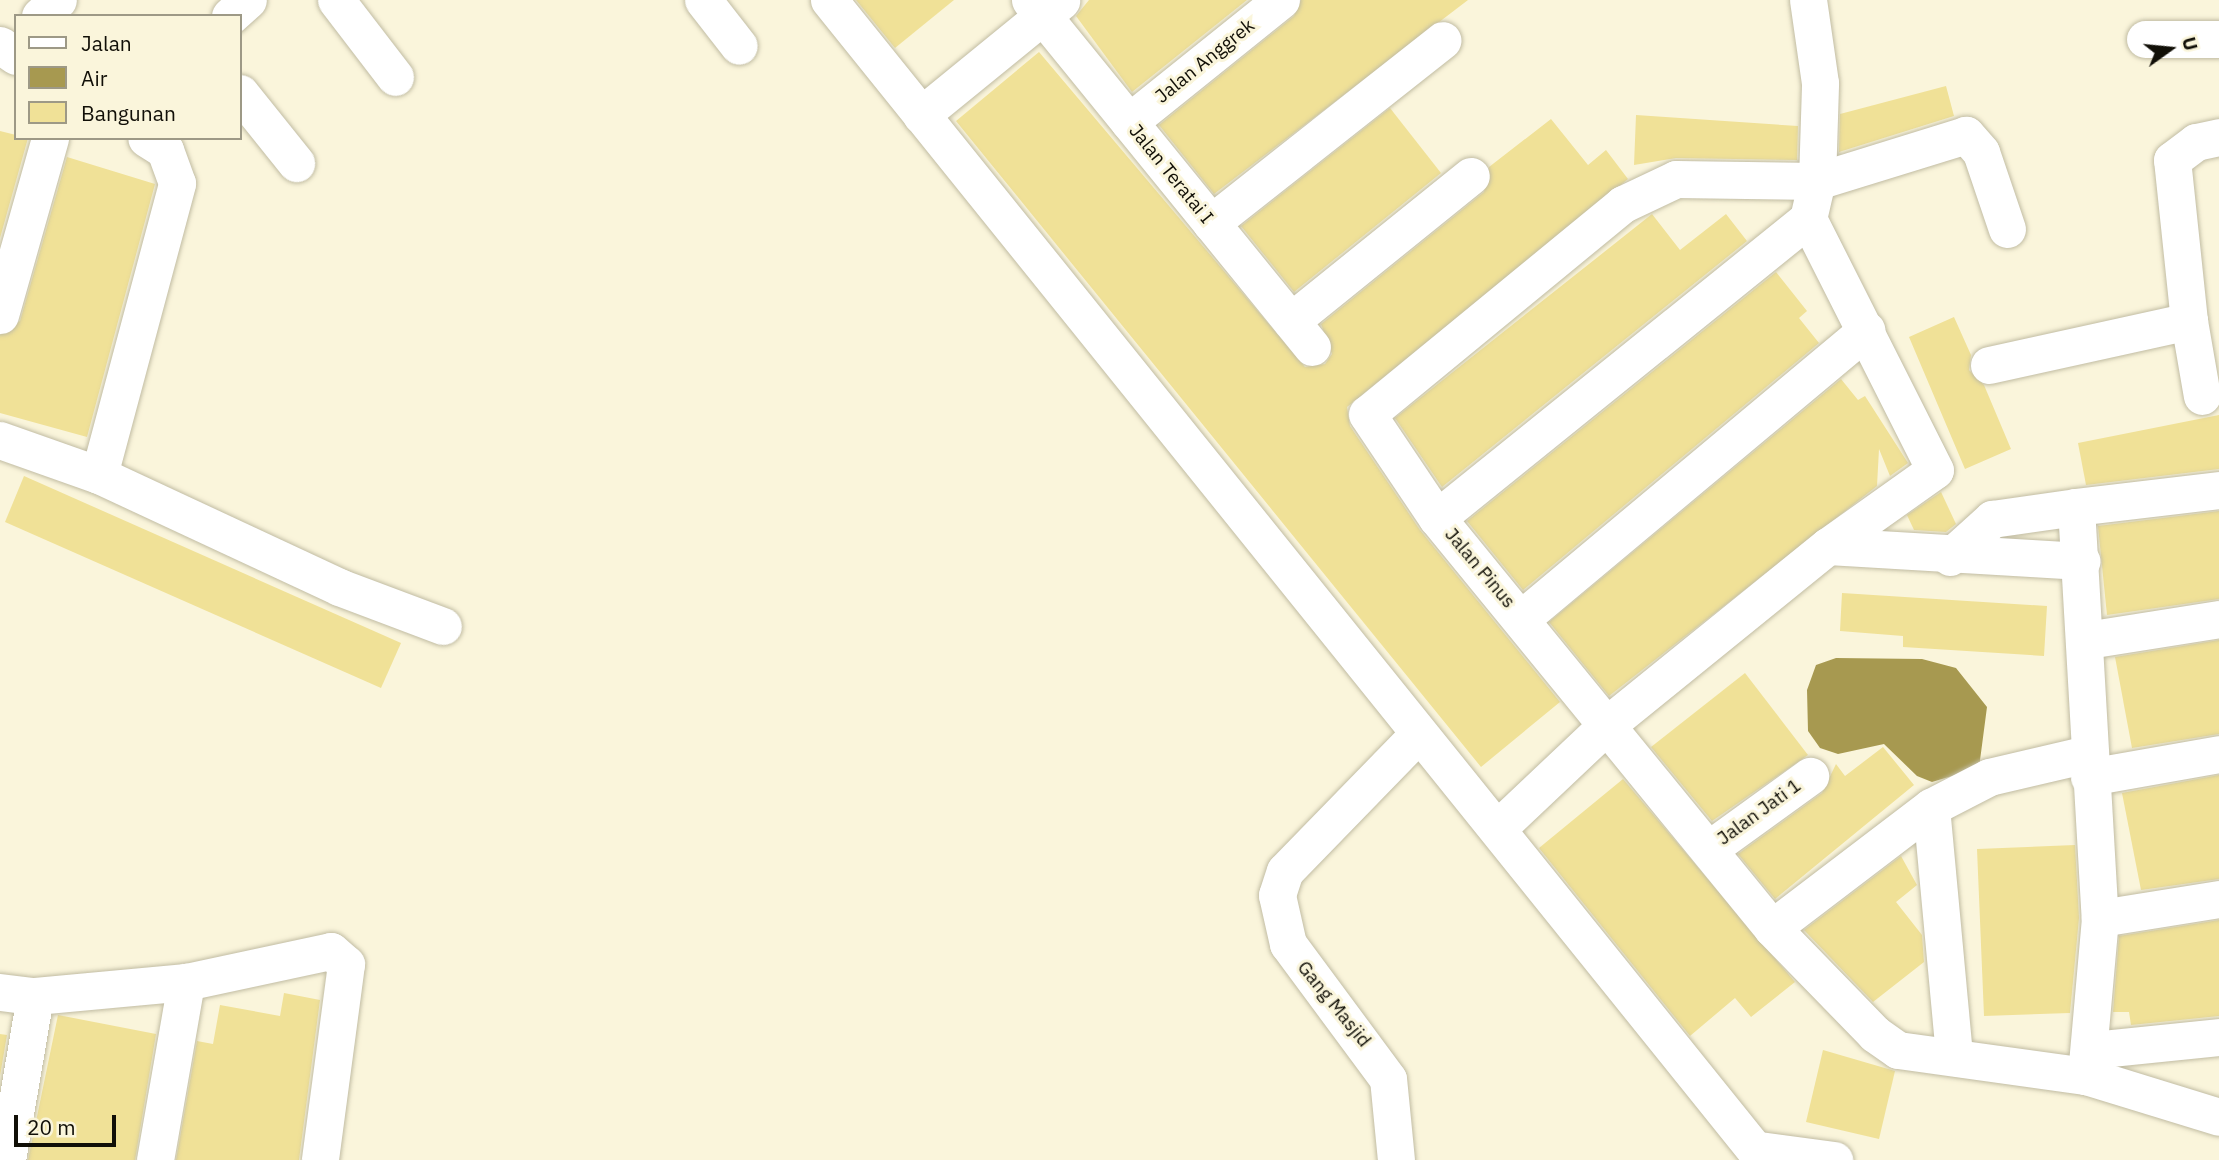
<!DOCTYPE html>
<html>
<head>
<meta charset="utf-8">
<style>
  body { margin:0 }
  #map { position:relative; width:2219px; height:1160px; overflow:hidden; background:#faf5db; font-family:"IBM Plex Sans",sans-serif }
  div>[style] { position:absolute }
  .water>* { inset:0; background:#a79950 }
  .building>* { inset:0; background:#f0e197 }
  .roads { filter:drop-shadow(0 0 2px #c1bca3) drop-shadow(0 0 2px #c1bca3) }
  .minor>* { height:37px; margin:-18.5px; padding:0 18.5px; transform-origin:18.5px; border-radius:18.5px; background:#fff }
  span { translate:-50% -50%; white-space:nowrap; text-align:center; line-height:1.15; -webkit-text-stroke:6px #faf5db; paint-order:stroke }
  .street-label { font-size:19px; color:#110f07 }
  .legend { position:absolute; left:14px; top:14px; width:228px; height:126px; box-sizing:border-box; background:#faf5db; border:2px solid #9d9986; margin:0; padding:9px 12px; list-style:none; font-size:21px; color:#110f07 }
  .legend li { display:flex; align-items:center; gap:14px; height:35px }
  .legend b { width:35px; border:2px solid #9d9986 }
  .north { position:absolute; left:2135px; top:14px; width:70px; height:70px; -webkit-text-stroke:5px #faf5db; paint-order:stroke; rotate:75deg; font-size:19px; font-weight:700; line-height:28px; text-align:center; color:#110f07 }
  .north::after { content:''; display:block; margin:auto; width:24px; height:32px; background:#110f07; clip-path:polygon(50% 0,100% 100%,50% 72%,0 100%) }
  .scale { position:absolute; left:14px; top:1115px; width:102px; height:32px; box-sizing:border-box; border:4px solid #110f07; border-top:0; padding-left:9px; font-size:21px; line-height:24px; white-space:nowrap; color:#110f07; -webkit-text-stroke:5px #faf5db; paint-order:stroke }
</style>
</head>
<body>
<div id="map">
  <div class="water">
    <i style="clip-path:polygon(1836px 658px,1922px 659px,1956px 668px,1987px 707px,1979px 768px,1932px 782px,1917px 776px,1884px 744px,1838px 754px,1820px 748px,1808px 731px,1807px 690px,1816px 665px)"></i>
  </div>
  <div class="building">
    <i style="clip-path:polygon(856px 0,954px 0,895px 48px)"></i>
    <i style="clip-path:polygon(1089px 0,1247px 0,1132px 92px,1076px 16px)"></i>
    <i style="clip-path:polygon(1301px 0,1468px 0,1214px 194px,1159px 125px,1294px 16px)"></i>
    <i style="clip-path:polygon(1039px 52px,1305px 367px,1325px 364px,1332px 354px,1321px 324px,1484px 192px,1489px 167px,1551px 119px,1588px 165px,1606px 150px,1628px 179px,1347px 407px,1350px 426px,1420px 530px,1560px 702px,1481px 767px,956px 121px)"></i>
    <i style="clip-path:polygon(1946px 86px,1954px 116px,1839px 152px,1840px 114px)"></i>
    <i style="clip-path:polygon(1390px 108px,1441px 173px,1294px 292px,1241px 226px)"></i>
    <i style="clip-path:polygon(1636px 115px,1798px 126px,1797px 160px,1676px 158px,1634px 165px)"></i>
    <i style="clip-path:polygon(0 131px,28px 138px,0 238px)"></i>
    <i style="clip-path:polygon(67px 157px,155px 184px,87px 437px,0 413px,0 335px,20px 321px)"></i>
    <i style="clip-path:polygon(1652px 214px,1680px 250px,1726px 214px,1747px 241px,1442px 487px,1395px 418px)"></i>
    <i style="clip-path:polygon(1776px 272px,1807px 311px,1799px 318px,1819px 343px,1523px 590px,1467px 521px)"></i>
    <i style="clip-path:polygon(1954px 317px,1971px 355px,1969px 370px,1984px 385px,2011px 449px,1965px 469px,1909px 337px)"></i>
    <i style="clip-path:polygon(1841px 379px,1858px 400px,1865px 396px,1908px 463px,1890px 476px,1879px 449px,1877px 486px,1609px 696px,1549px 622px)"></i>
    <i style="clip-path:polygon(2219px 415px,2219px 469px,2086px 485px,2078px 443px)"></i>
    <i style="clip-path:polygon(24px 476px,401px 643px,381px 688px,5px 522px)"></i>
    <i style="clip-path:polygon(1941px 492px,1956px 524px,1946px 532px,1914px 530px,1907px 515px)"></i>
    <i style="clip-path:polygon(2219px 511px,2219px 599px,2107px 615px,2098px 526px)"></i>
    <i style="clip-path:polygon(1842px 593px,2047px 606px,2044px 656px,1903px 647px,1903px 636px,1840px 631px)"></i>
    <i style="clip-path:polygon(2219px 640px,2219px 734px,2132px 748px,2115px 657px)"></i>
    <i style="clip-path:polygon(1745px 673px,1808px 755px,1712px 821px,1651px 747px)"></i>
    <i style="clip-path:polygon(1883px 747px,1914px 785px,1775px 899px,1738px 854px,1822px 793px,1836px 764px,1845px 776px)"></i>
    <i style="clip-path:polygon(2219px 775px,2219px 879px,2141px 890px,2122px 793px)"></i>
    <i style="clip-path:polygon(1623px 779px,1795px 982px,1751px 1017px,1735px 998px,1690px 1036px,1539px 848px)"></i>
    <i style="clip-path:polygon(2075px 845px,2079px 918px,2070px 1013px,1984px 1016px,1977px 849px)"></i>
    <i style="clip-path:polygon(1901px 856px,1917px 885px,1896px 902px,1922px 935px,1924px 962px,1873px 1002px,1804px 930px)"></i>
    <i style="clip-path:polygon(2219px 920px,2219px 1016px,2131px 1025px,2129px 1012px,2113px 1012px,2119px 936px)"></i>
    <i style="clip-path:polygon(284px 993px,320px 1000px,299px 1160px,176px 1160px,197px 1041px,213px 1044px,220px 1005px,280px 1016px)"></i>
    <i style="clip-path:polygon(58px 1015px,156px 1034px,135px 1160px,28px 1160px)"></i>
    <i style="clip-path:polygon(0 1034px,7px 1035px,0 1076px)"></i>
    <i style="clip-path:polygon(1823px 1050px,1895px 1071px,1879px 1139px,1806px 1122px)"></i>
  </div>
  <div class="roads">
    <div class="minor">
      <i style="left:336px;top:0;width:97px;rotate:52.5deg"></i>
      <i style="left:703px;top:0;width:58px;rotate:52deg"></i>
      <i style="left:829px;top:0;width:1489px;rotate:51.16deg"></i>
      <i style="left:1030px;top:0;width:447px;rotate:50.9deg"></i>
      <i style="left:40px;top:16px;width:24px;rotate:-42deg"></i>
      <i style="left:230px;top:16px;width:24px;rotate:-42deg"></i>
      <i style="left:2145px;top:39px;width:74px"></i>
      <i style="left:0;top:45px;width:19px;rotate:35deg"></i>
      <i style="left:240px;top:93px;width:90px;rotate:51.3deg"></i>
      <i style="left:921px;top:115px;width:181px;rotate:-39.2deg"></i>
      <i style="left:1129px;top:122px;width:195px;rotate:-38.8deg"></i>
      <i style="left:1211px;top:223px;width:295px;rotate:-38.3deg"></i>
      <i style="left:2007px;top:229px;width:81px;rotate:-108.7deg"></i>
      <i style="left:1981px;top:152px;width:23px;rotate:-131deg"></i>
      <i style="left:1966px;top:135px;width:156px;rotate:162.8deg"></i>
      <i style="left:1817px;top:181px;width:141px;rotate:-179.2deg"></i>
      <i style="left:1676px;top:179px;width:59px;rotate:154.7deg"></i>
      <i style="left:1623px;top:204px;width:331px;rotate:140.6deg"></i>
      <i style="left:1367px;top:414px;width:125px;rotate:56.1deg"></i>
      <i style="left:1437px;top:518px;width:529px;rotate:50.75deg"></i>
      <i style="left:1772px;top:928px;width:148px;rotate:45.8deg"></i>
      <i style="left:1875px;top:1034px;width:28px;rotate:35deg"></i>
      <i style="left:1898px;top:1050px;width:190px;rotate:7.9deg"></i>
      <i style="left:2086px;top:1076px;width:139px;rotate:17.1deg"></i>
      <i style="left:0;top:315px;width:184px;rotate:-74.2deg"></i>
      <i style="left:1291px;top:321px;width:231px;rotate:-38.9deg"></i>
      <i style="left:2189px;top:321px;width:76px;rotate:80.2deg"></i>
      <i style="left:1989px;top:365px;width:205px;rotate:-12.4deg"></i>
      <i style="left:2189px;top:321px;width:162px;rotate:-96deg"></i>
      <i style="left:2172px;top:160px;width:30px;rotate:-37deg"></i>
      <i style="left:2196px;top:142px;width:24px;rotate:-12deg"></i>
      <i style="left:0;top:440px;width:105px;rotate:19.5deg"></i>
      <i style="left:99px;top:475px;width:265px;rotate:25deg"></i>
      <i style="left:339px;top:587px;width:111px;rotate:20.6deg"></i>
      <i style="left:99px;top:475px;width:302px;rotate:-75deg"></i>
      <i style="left:177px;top:183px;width:35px;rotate:-110deg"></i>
      <i style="left:165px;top:150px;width:22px;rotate:-148deg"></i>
      <i style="left:2076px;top:507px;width:144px;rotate:-6.8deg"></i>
      <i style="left:1437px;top:518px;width:476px;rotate:-38.9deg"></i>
      <i style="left:1828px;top:546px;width:254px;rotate:3.4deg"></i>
      <i style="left:1950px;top:557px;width:57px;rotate:-42.1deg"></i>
      <i style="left:1992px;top:519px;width:85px;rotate:-8.1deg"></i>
      <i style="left:2076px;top:507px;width:412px;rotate:86.7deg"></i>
      <i style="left:2100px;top:918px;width:159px;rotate:95.1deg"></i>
      <i style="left:1522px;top:618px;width:449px;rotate:-39.9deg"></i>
      <i style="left:2087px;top:640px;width:134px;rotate:-9deg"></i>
      <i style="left:2089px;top:777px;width:132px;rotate:-10deg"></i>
      <i style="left:1931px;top:807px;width:65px;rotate:-27.3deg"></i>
      <i style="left:1989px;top:777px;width:101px;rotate:-13.2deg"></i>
      <i style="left:1499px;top:827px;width:150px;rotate:-43.4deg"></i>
      <i style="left:1608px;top:724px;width:283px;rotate:-39deg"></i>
      <i style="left:1828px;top:546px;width:131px;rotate:-35.4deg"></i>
      <i style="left:1935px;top:470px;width:281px;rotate:-116.8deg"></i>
      <i style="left:1808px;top:219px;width:39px;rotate:-77deg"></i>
      <i style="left:1817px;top:181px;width:98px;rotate:-88.2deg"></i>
      <i style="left:1820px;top:83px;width:84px;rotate:-98.2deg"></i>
      <i style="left:1709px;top:849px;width:125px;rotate:-35.9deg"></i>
      <i style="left:2100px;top:918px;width:121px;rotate:-9.1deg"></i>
      <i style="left:1772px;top:928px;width:200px;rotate:-37.3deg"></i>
      <i style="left:1931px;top:807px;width:250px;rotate:84.7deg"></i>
      <i style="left:0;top:992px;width:35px;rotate:7deg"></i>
      <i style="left:35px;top:996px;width:152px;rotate:-5.3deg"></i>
      <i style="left:186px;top:982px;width:148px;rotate:-12.1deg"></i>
      <i style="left:331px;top:951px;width:20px;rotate:41deg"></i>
      <i style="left:346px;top:964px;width:198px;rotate:97.6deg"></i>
      <i style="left:2092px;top:1050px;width:128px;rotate:-5.8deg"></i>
      <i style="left:1759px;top:1150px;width:76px;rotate:7.6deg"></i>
      <i style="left:7px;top:1160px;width:166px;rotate:-80.3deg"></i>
      <i style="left:155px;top:1160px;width:181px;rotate:-80.1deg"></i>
      <i style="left:1396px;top:1160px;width:81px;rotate:-95.6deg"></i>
      <i style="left:1388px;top:1079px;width:168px;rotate:-126.5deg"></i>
      <i style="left:1288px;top:944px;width:50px;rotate:-102.7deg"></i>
      <i style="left:1277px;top:895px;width:25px;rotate:-72deg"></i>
      <i style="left:1285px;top:871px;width:191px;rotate:-45.8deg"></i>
    </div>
  </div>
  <div class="street-label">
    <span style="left:1205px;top:61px;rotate:-39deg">Jalan Anggrek</span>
    <span style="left:1171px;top:174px;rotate:51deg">Jalan Teratai I</span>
    <span style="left:1480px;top:568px;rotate:50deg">Jalan Pinus</span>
    <span style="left:1759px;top:812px;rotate:-36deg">Jalan Jati 1</span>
    <span style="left:1334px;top:1004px;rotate:51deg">Gang Masjid</span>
  </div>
  <ul class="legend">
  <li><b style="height:9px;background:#fff"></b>Jalan</li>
  <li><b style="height:19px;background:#a79950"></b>Air</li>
  <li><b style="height:19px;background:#f0e197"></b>Bangunan</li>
  </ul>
  <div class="north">U</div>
  <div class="scale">20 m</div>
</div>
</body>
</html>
